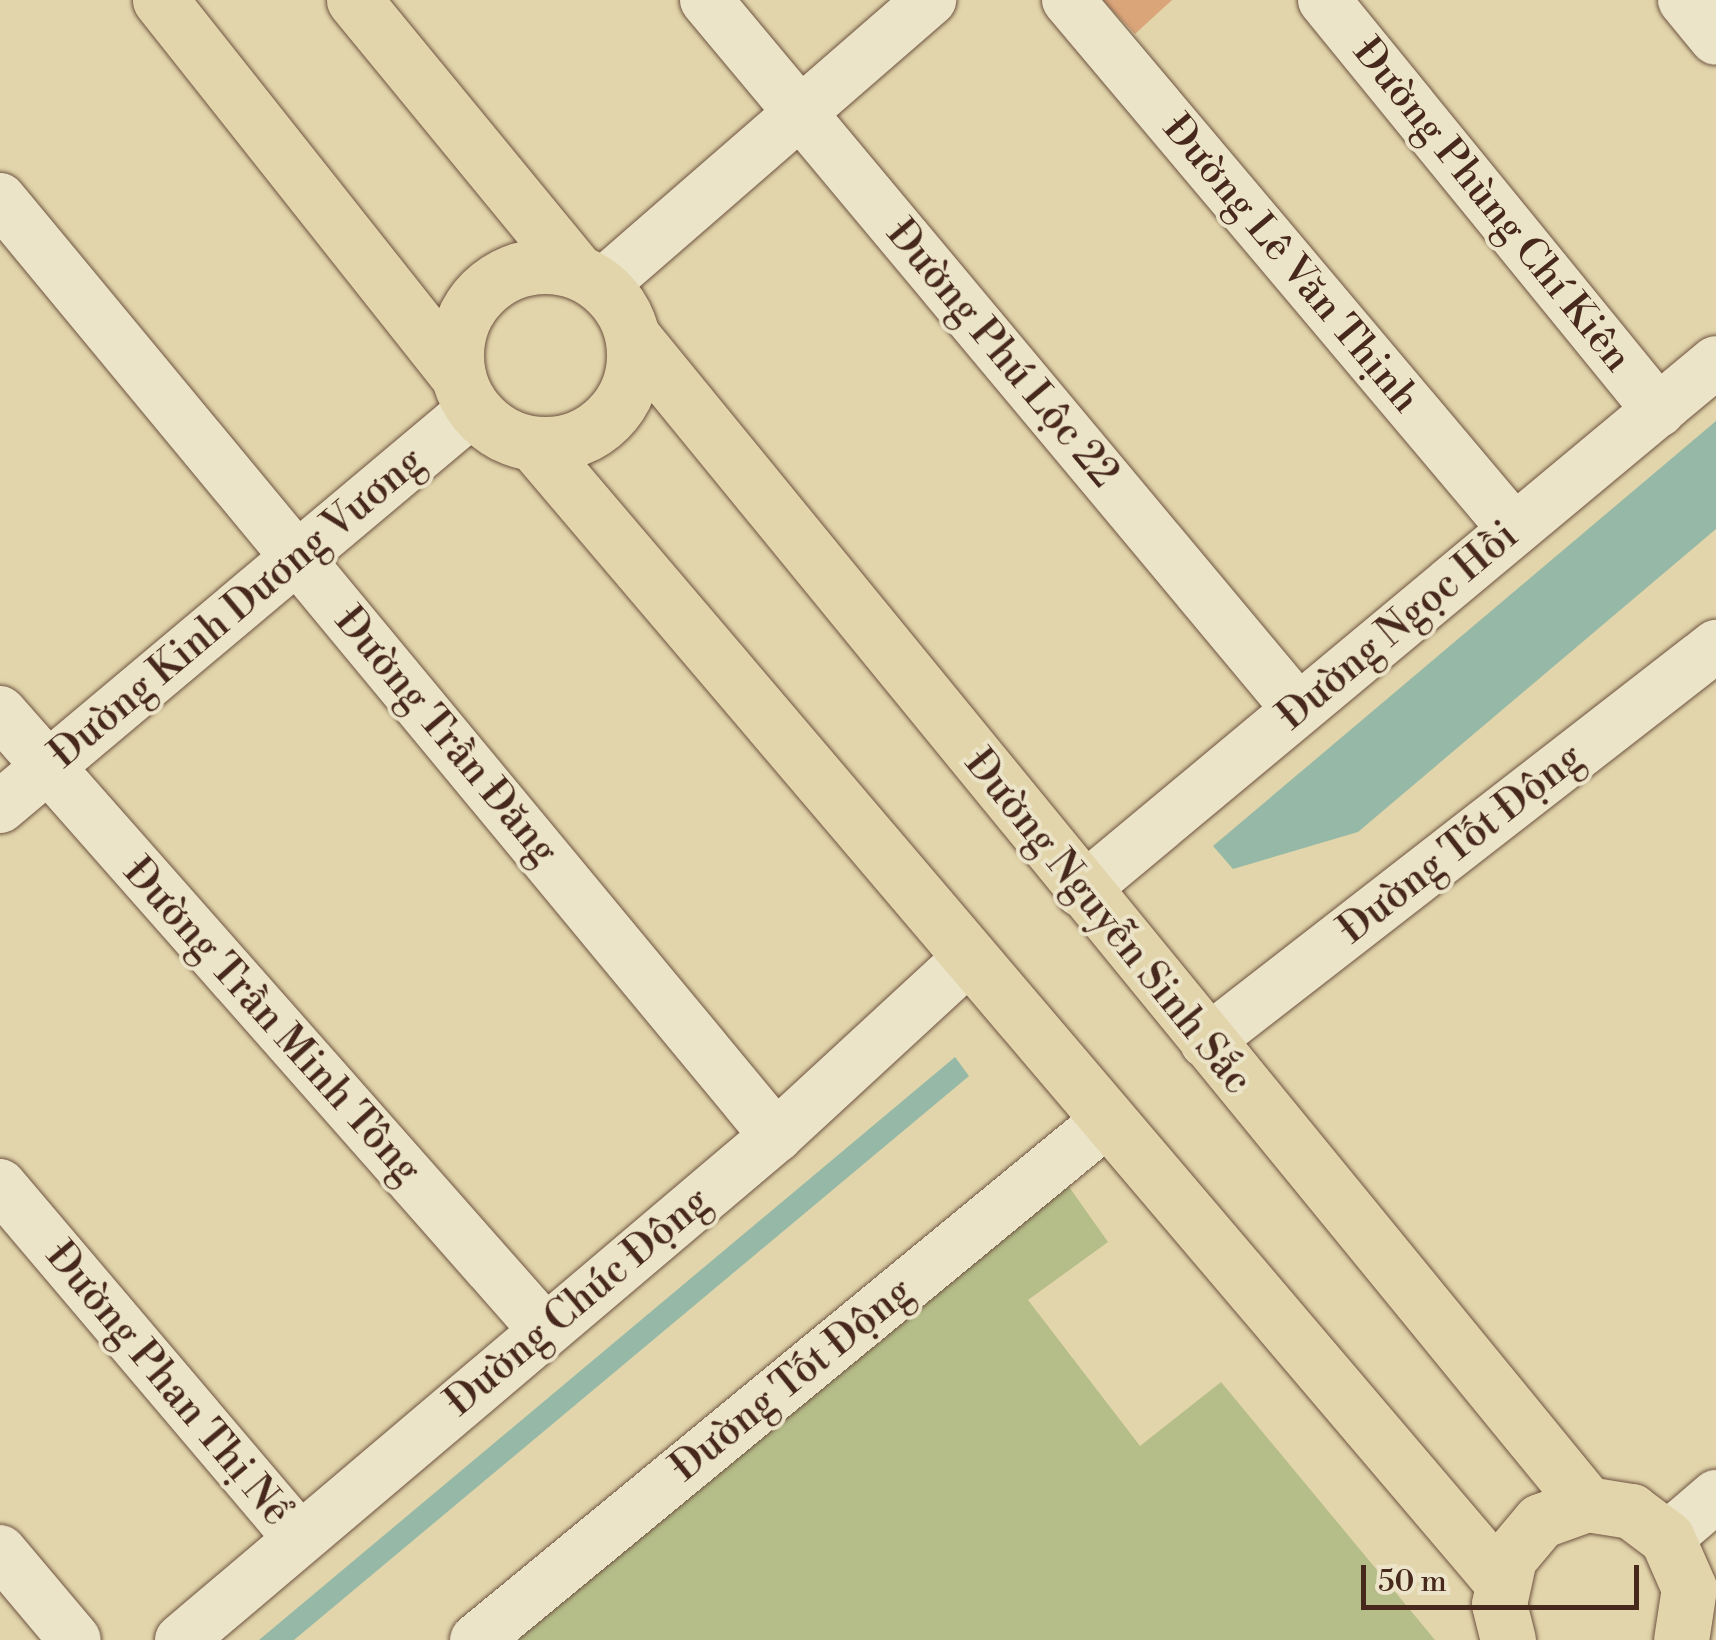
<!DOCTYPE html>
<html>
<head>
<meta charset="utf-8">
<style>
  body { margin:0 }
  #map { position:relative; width:1716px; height:1640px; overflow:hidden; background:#e2d5ab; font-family:"Libre Bodoni",serif }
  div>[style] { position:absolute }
  .green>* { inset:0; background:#b5bd88 }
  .water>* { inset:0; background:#95b9a6 }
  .building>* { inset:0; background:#dba57a }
  .roads { filter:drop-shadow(0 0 2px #6e5340) drop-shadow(0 0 2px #6e5340) }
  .minor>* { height:52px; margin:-26px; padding:0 26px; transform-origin:26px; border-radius:26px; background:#ece4c8 }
  .major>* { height:55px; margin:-27.5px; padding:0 27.5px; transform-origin:27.5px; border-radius:27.5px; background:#e2d5ab }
  .major>.ring { margin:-27.5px; padding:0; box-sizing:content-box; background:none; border:55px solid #e2d5ab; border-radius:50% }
  span { translate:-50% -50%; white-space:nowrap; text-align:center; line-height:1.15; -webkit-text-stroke:8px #ece4c8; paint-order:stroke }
  .street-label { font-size:40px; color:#47281c }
  .scale { position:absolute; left:1361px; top:1565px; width:278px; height:45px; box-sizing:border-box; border:5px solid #47281c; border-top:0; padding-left:12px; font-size:30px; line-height:35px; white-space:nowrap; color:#47281c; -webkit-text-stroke:8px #ece4c8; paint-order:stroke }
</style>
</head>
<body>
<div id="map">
  <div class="green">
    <i style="clip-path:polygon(1062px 1177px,1108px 1242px,1028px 1300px,1140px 1446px,1221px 1382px,1435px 1640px,509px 1640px)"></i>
  </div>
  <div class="water">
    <i style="clip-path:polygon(1716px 421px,1716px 529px,1358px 832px,1233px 869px,1213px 846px)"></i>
    <i style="clip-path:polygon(955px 1057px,969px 1076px,294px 1640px,259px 1640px)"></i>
  </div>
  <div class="building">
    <i style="clip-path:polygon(1103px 0,1172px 0,1135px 34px)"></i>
  </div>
  <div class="roads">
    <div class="minor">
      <i style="left:706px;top:0;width:924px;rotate:50.14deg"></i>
      <i style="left:1068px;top:0;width:692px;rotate:49.87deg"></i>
      <i style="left:1324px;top:0;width:530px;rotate:50.82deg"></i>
      <i style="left:1684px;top:0;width:50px;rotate:50.6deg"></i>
      <i style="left:0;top:199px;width:1217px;rotate:50.37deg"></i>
      <i style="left:602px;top:285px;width:435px;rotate:-41deg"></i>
      <i style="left:0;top:712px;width:824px;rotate:48.59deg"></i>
      <i style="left:0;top:807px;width:619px;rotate:-40.02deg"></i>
      <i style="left:1081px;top:891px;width:826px;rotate:-39.8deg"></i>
      <i style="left:1206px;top:1042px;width:646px;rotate:-37.83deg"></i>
      <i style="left:0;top:1185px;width:461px;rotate:49.7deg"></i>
      <i style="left:1667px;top:1538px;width:65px;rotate:-40.6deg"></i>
      <i style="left:0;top:1551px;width:116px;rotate:49.9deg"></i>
      <i style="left:181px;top:1640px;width:780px;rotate:-40.27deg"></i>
      <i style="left:776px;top:1136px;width:264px;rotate:-42.7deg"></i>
      <i style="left:476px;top:1640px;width:818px;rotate:-39.45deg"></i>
    </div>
    <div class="major">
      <i style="left:160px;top:0;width:480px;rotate:51.6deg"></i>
      <i style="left:354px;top:0;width:350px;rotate:50.6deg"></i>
      <i class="ring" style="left:456px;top:266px;width:123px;height:123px"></i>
      <i style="left:633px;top:337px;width:1507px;rotate:50.73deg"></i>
      <i style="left:534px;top:444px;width:1493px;rotate:49.62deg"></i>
      <i style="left:1508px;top:1640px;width:37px;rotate:-104deg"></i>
      <i style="left:1499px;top:1604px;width:47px;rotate:-77.7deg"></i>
      <i style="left:1509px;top:1558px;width:48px;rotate:-50deg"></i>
      <i style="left:1540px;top:1521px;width:50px;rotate:-19.9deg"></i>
      <i style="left:1587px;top:1504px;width:45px;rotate:9deg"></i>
      <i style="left:1631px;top:1511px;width:45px;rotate:36.9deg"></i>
      <i style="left:1667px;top:1538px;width:55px;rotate:66.3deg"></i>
      <i style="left:1689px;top:1588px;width:53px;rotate:98.7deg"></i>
    </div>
  </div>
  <div class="street-label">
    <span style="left:1492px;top:205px;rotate:51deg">Đường Phùng Chí Kiên</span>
    <span style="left:1291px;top:264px;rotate:50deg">Đường Lê Văn Thịnh</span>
    <span style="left:1002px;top:354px;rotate:50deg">Đường Phú Lộc 22</span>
    <span style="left:237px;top:608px;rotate:-40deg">Đường Kinh Dương Vương</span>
    <span style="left:1398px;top:626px;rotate:-40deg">Đường Ngọc Hồi</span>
    <span style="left:446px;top:736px;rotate:50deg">Đường Trần Đăng</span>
    <span style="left:1461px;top:844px;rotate:-38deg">Đường Tốt Động</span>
    <span style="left:1108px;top:922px;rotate:51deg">Đường Nguyễn Sinh Sắc</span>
    <span style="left:272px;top:1021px;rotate:48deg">Đường Trần Minh Tông</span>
    <span style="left:578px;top:1302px;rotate:-40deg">Đường Chúc Động</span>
    <span style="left:792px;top:1380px;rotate:-39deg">Đường Tốt Động</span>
    <span style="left:168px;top:1384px;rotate:50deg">Đường Phan Thị Nể</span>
  </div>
  <div class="scale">50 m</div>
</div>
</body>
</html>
